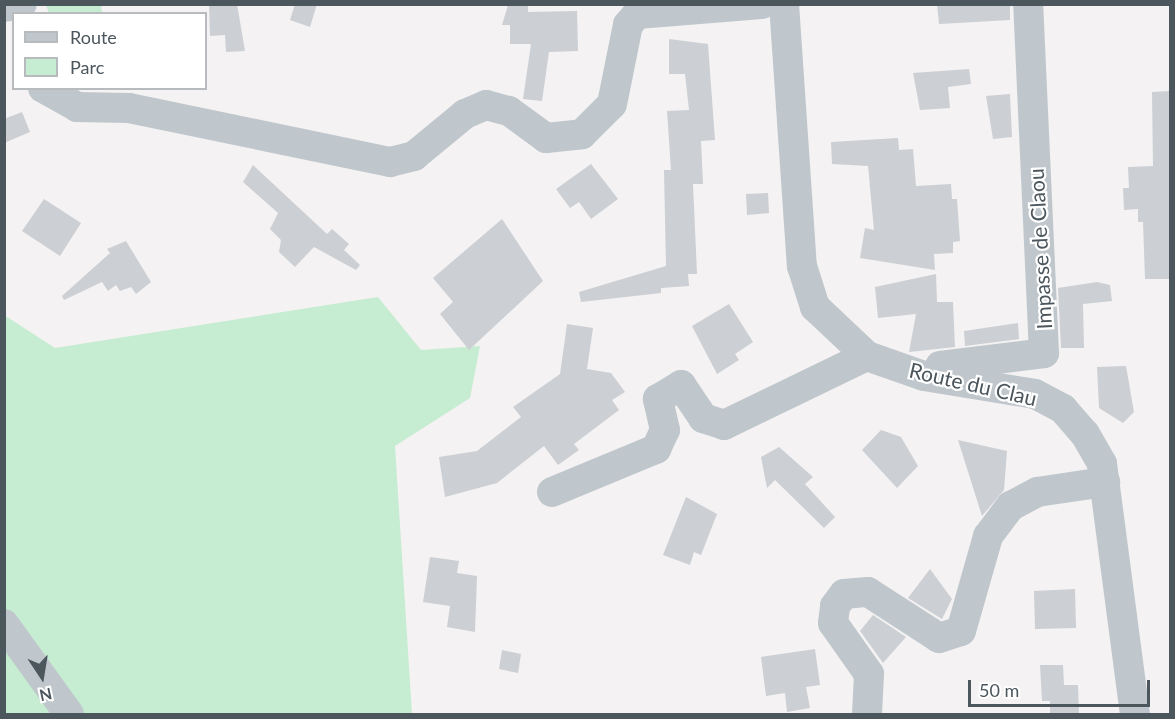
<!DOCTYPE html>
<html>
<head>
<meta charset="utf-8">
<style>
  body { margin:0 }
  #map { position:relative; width:1175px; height:719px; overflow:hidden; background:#f4f2f2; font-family:Lato,sans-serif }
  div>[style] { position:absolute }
  .green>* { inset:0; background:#c6ecd1 }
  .building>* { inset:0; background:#cccfd3 }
  .minor>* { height:30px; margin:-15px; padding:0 15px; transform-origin:15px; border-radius:15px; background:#bfc7cc }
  span { translate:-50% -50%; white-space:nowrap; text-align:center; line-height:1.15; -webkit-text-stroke:4.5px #fff; paint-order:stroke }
  .street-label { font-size:21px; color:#4b565d }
  .frame { position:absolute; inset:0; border:6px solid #4b565d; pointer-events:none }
  .legend { position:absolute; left:12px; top:12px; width:195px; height:78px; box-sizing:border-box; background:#fff; border:2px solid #b7bbbe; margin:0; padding:8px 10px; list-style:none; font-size:18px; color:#4b565d }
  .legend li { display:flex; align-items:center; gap:12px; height:30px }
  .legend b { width:30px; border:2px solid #b7bbbe }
  .north { position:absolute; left:12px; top:647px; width:60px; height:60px; -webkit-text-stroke:4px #fff; paint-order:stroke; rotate:168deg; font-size:16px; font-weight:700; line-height:24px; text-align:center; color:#4b565d }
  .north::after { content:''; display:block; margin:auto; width:21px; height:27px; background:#4b565d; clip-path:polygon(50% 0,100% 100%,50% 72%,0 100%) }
  .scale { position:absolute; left:968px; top:680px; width:182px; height:27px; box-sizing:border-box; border:3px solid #4b565d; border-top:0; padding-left:8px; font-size:18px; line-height:21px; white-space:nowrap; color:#4b565d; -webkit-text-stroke:4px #fff; paint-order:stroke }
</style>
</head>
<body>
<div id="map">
  <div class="green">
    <i style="clip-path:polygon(46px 5px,101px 5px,102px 13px,49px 13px)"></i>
    <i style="clip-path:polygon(378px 297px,421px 350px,480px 346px,470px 398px,395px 446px,412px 714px,5px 714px,4px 315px,55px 348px)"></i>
  </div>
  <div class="building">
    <i style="clip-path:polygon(209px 4px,237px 4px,245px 51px,226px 52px,225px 35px,210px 36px)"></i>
    <i style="clip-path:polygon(295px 4px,317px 4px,310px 27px,290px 20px)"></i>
    <i style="clip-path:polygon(937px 4px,1010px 4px,1010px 20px,939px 24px)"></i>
    <i style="clip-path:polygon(508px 5px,528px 5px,528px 12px,577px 11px,578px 51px,549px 52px,542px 101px,523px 99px,531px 44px,510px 44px,510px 25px,502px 25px)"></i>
    <i style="clip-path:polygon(669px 39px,708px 44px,715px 140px,701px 141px,703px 184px,693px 184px,697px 274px,688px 274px,689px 286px,661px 288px,661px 293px,581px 302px,579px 292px,666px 266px,664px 170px,671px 170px,667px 111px,689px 110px,685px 74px,669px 74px)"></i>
    <i style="clip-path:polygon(969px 69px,971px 84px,948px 87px,950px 108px,920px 110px,913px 73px)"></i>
    <i style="clip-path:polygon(1170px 91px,1170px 279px,1145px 279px,1143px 222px,1138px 222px,1138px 209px,1124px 210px,1123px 188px,1129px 188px,1128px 167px,1153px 166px,1152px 92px)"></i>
    <i style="clip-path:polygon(1010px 94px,1012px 137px,993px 139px,986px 96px)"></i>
    <i style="clip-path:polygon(22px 112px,30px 132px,4px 143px,4px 119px)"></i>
    <i style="clip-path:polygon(898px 138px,899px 150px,913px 149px,916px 186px,951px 184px,952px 199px,957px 199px,960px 241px,953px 242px,953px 253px,934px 254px,935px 270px,860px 258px,865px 228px,874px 230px,868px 166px,832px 164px,831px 142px)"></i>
    <i style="clip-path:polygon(591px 164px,618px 199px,591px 219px,579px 202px,570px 208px,556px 189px)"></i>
    <i style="clip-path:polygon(253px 165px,327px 234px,332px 229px,349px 244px,344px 250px,360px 265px,356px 270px,314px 247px,295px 267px,279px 252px,281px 240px,270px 229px,278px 213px,243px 182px)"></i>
    <i style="clip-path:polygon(768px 193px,769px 213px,747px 215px,746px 194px)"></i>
    <i style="clip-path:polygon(44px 199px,81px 223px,60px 256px,22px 231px)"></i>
    <i style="clip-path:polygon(502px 219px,543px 281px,469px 350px,440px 314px,453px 302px,433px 278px)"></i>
    <i style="clip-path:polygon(126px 241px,151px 282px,136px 294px,131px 287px,120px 291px,116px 285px,108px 291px,102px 282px,64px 300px,62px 296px,110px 253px,107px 249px)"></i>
    <i style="clip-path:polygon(936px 274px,937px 302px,953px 302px,955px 347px,909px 352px,916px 314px,878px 318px,875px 287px)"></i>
    <i style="clip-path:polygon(1097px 282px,1110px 285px,1112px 301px,1083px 304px,1084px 348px,1061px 348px,1058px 288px)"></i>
    <i style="clip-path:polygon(729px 304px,753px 342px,735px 354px,739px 360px,717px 374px,692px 326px)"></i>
    <i style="clip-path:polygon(1018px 323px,1019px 339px,965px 346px,964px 331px)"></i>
    <i style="clip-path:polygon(567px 324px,593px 328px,587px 369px,611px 373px,625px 392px,612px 400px,619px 410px,574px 444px,579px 450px,558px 465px,544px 446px,497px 483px,445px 497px,439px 457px,477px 451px,521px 417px,513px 407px,560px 374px)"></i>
    <i style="clip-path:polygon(1126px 366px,1134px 412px,1123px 423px,1099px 408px,1097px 367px)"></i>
    <i style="clip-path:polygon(881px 430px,901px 437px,918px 466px,897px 488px,862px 450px)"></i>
    <i style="clip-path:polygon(958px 440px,1007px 451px,1004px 490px,982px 516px)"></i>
    <i style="clip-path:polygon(779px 447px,813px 477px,805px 484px,835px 517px,824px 528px,775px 480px,767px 488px,761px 457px)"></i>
    <i style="clip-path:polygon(686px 497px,717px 514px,701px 555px,694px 552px,690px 565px,663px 555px)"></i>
    <i style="clip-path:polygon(430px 557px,459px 561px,457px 573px,477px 576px,475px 632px,447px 627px,450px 606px,423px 602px)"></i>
    <i style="clip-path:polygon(930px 569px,952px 599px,942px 619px,908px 598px)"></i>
    <i style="clip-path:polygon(1075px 589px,1076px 628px,1035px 629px,1034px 591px)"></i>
    <i style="clip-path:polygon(873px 615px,906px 637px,883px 663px,860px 631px)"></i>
    <i style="clip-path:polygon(815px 649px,820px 685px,806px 687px,810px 708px,787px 712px,785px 693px,766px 696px,761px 657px)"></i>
    <i style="clip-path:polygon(502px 650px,521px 654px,518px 673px,499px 669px)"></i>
    <i style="clip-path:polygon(1040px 665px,1063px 665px,1064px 685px,1078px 685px,1079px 714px,1050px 714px,1050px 701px,1042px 701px)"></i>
  </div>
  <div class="minor">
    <i style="left:784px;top:4px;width:263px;rotate:86.1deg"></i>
    <i style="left:802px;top:266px;width:43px;rotate:72.4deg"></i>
    <i style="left:815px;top:307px;width:71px;rotate:43.3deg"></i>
    <i style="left:867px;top:356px;width:60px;rotate:19.3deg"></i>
    <i style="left:924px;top:376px;width:112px;rotate:9.2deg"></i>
    <i style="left:1035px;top:394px;width:32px;rotate:28deg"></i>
    <i style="left:1063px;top:409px;width:33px;rotate:49deg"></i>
    <i style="left:1085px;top:434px;width:34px;rotate:60deg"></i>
    <i style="left:1102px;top:464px;width:252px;rotate:82.5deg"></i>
    <i style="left:4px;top:7px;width:18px;rotate:-9deg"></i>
    <i style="left:43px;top:88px;width:39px;rotate:29deg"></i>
    <i style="left:77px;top:107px;width:52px;rotate:1.1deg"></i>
    <i style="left:129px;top:108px;width:267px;rotate:11.7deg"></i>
    <i style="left:390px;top:162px;width:25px;rotate:-14deg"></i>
    <i style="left:414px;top:156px;width:66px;rotate:-39.5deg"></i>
    <i style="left:465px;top:114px;width:23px;rotate:-23deg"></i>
    <i style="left:486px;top:105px;width:24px;rotate:15deg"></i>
    <i style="left:509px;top:111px;width:46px;rotate:36.1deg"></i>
    <i style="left:546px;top:138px;width:36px;rotate:-6deg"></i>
    <i style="left:582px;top:134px;width:42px;rotate:-45deg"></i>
    <i style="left:612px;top:104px;width:81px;rotate:-78.6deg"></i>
    <i style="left:628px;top:25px;width:14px;rotate:-51deg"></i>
    <i style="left:637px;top:14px;width:125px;rotate:-4.6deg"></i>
    <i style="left:940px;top:366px;width:105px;rotate:-7.1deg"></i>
    <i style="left:1044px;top:353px;width:348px;rotate:-92.6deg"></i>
    <i style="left:552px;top:492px;width:113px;rotate:-22.5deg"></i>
    <i style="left:656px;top:449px;width:21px;rotate:-65deg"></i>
    <i style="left:665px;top:430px;width:32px;rotate:-103deg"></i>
    <i style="left:658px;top:399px;width:27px;rotate:-31deg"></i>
    <i style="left:681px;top:385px;width:40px;rotate:56deg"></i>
    <i style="left:703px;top:418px;width:22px;rotate:18deg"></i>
    <i style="left:724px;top:425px;width:159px;rotate:-25.8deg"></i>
    <i style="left:4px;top:624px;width:111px;rotate:54.2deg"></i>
    <i style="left:867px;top:714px;width:40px;rotate:-87.1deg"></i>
    <i style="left:869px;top:674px;width:62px;rotate:-125.2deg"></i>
    <i style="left:833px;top:623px;width:17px;rotate:-83deg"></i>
    <i style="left:835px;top:606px;width:15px;rotate:-53deg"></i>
    <i style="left:844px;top:594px;width:24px;rotate:-5deg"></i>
    <i style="left:868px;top:592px;width:85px;rotate:32.9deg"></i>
    <i style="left:939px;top:638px;width:23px;rotate:-18deg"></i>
    <i style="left:961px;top:631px;width:99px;rotate:-74.1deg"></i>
    <i style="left:988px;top:536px;width:38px;rotate:-53deg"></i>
    <i style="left:1011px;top:506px;width:30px;rotate:-28deg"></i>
    <i style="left:1037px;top:492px;width:69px;rotate:-8.4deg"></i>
  </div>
  <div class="street-label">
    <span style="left:1040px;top:249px;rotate:-93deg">Impasse de Claou</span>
    <span style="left:973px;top:384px;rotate:13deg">Route du Clau</span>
  </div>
  <div class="frame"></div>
  <ul class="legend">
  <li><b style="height:8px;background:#bfc7cc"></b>Route</li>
  <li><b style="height:16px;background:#c6ecd1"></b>Parc</li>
  </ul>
  <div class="north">N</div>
  <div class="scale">50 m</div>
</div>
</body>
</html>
